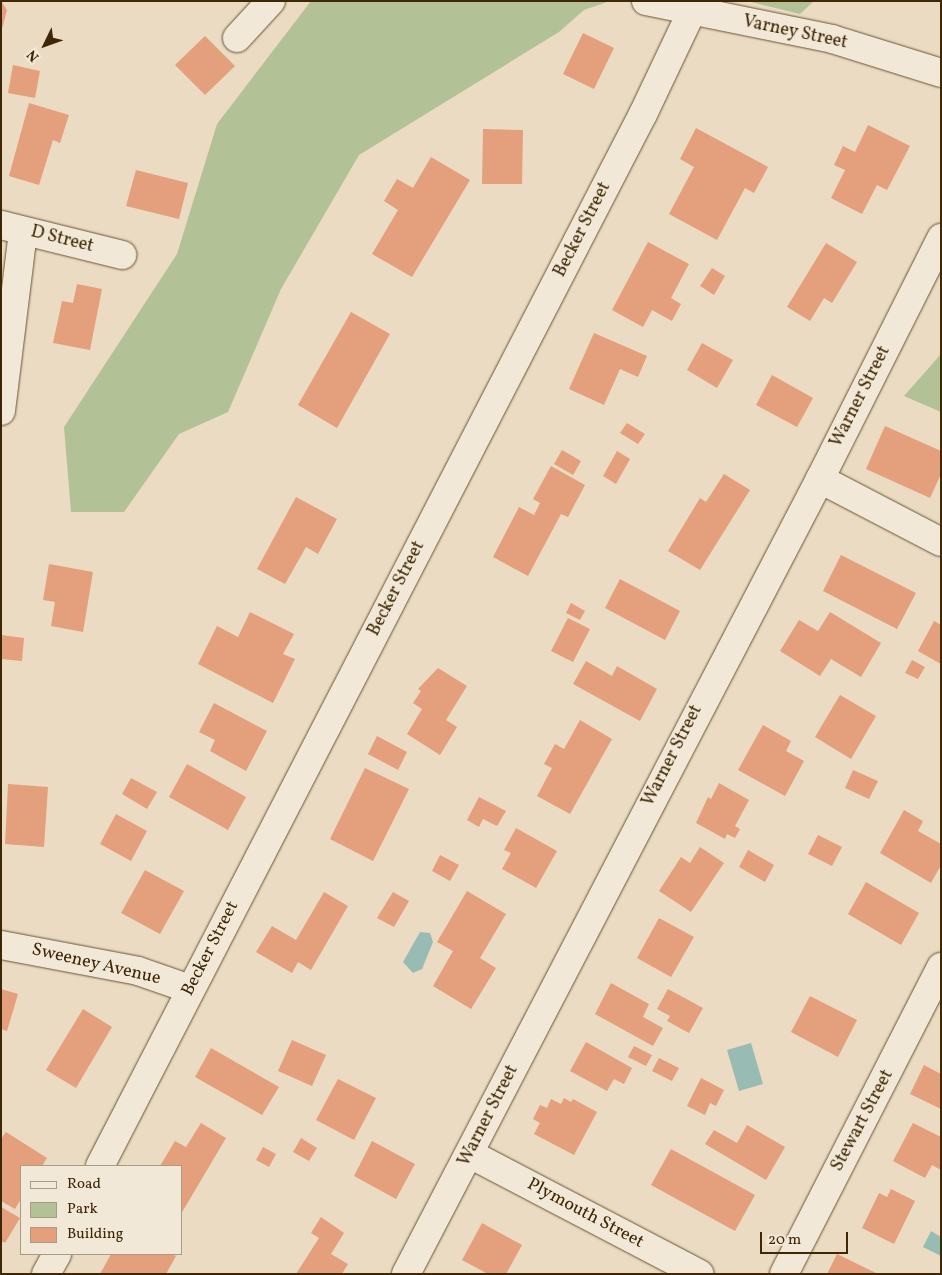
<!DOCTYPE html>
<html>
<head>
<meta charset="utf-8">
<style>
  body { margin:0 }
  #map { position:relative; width:942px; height:1275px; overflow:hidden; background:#ebdbc2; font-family:Vollkorn,serif }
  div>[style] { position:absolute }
  .green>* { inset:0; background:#b3c197 }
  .water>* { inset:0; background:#98bbb3 }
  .building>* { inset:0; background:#e49f7c }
  .roads { filter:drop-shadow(0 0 1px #695434) drop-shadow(0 0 1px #695434) }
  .minor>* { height:28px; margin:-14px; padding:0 14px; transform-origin:14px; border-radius:14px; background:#f2e8d7 }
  span { translate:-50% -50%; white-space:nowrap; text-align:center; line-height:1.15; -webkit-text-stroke:4px #f2e8d7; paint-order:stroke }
  .street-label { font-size:18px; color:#3e2704 }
  .frame { position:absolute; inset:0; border:2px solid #3e2704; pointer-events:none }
  .legend { position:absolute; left:20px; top:1165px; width:162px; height:90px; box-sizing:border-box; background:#f2e8d7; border:1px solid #aa9b83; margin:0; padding:6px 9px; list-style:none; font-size:15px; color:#3e2704 }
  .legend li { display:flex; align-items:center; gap:10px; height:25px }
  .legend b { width:25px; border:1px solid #aa9b83 }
  .north { position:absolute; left:20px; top:20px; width:50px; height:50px; -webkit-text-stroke:4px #f2e8d7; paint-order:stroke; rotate:228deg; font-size:14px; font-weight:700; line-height:20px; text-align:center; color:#3e2704 }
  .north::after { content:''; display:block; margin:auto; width:18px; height:22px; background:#3e2704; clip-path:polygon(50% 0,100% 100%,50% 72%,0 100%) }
  .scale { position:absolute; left:760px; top:1232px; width:88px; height:22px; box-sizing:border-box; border:2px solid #3e2704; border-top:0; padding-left:6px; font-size:15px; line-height:18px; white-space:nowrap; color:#3e2704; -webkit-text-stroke:4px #f2e8d7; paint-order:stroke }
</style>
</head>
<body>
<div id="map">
  <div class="green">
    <i style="clip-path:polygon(311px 1px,610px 1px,584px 10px,559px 32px,359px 155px,281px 289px,228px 412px,179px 434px,124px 512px,71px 512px,64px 427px,177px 254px,217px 124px)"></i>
    <i style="clip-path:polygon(747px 1px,814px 1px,800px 14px)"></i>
    <i style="clip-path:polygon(941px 354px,941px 412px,904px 396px)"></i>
  </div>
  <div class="water">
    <i style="clip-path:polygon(420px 932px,430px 933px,433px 942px,422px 969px,413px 973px,403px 962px)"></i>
    <i style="clip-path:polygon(751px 1043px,763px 1084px,739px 1091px,727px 1050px)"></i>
    <i style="clip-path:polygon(931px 1231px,941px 1237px,941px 1256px,923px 1247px)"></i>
  </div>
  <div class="building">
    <i style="clip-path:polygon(1px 1px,7px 10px,1px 33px)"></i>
    <i style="clip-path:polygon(583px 33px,614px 48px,594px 89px,563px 74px)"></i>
    <i style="clip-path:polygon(205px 36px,235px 66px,205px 95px,175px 65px)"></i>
    <i style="clip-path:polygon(13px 65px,40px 71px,35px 98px,8px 93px)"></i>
    <i style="clip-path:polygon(29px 103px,69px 115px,60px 143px,53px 140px,39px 185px,9px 176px)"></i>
    <i style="clip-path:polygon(868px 125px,910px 146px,887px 190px,877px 185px,862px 214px,831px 198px,845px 170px,834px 165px,843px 146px,855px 152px)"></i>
    <i style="clip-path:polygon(696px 128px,768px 167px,754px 193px,745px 188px,717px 240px,669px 214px,694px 167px,680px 159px)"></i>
    <i style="clip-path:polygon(483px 129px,523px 130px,522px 184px,482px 184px)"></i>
    <i style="clip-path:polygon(431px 157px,470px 180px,412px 277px,372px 254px,398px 210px,384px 201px,397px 179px,413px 188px)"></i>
    <i style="clip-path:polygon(136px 170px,188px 183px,179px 219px,126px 206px)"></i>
    <i style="clip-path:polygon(648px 242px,689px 264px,671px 298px,681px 304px,672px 321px,652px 310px,643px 327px,612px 310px)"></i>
    <i style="clip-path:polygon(826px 243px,857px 262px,832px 303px,824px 298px,810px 321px,787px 307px)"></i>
    <i style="clip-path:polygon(712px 268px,725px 276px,714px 295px,700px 286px)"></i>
    <i style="clip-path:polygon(77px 284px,102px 289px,90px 350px,53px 343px,62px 301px,73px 303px)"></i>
    <i style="clip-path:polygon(351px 312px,390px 334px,337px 428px,298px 405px)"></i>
    <i style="clip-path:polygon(594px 333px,647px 356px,638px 377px,620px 369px,604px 405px,569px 389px)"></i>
    <i style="clip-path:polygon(702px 343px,733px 360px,717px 388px,687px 370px)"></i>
    <i style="clip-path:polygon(772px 375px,813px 398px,797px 427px,756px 405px)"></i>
    <i style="clip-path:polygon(627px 423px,645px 434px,638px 444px,620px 433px)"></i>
    <i style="clip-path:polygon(885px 426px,941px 451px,941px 474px,930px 498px,866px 469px)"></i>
    <i style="clip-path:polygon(562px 450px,581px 461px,573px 475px,554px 464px)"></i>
    <i style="clip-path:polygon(617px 451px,630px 459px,616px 484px,603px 476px)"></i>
    <i style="clip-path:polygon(551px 466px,585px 485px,568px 517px,561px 514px,528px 576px,493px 557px,519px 507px,534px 515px,540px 503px,533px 499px)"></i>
    <i style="clip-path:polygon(724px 474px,750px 490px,700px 570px,668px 551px,700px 498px,706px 502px)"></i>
    <i style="clip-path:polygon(296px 497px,337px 519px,318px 554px,306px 547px,285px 584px,257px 569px)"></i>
    <i style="clip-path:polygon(841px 555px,916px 593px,897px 629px,823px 591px)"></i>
    <i style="clip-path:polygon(49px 564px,93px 572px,83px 632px,51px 626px,55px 602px,43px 600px)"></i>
    <i style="clip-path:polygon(620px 579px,680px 611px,665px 640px,605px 608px)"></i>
    <i style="clip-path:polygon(571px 603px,585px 611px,580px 620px,566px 613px)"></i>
    <i style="clip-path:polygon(250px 612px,294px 634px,283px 654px,295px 659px,273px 703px,198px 664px,217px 626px,238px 637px)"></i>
    <i style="clip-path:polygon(830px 612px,881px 643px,861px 677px,831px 659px,820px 676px,780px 651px,799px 620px,818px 631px)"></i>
    <i style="clip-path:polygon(568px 618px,590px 629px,573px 662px,551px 651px)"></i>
    <i style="clip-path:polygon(934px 621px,941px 625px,941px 664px,918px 651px)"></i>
    <i style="clip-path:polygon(1px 635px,24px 638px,22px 661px,1px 659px)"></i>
    <i style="clip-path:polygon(912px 660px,925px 667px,918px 679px,905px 673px)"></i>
    <i style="clip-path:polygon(586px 661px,612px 676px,617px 666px,657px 689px,640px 721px,573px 684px)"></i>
    <i style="clip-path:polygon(438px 668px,467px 686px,446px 720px,457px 727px,440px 755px,407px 734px,422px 709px,413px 703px,421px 691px,418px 689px)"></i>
    <i style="clip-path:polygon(840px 695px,876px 716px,851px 759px,815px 737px)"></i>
    <i style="clip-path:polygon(214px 703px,267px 731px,246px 771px,210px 751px,215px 740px,199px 732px)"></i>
    <i style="clip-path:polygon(580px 720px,612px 739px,570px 814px,537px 796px,552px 768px,544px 764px,555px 744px,564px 749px)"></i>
    <i style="clip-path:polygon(763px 725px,791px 741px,786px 751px,804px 761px,785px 796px,738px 770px)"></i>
    <i style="clip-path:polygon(377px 736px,407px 752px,398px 770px,368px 754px)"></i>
    <i style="clip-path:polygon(187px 764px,246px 797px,228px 830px,169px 797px)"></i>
    <i style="clip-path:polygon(365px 768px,409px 789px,373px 861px,330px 839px)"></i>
    <i style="clip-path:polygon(853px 770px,878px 781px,869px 799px,845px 788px)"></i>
    <i style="clip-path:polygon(131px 778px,157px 792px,147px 809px,122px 794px)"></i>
    <i style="clip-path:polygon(719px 783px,749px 800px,735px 826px,740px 829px,735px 838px,727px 834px,725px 839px,696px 823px,708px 797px,711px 799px)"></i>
    <i style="clip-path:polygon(8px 784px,48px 787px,44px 847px,5px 844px)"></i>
    <i style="clip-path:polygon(479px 797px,506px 811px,497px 826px,483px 819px,479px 827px,467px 820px)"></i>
    <i style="clip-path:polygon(904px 810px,923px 821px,918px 831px,941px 844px,941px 865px,931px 883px,880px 853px)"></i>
    <i style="clip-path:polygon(116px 814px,147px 831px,131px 861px,100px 844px)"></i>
    <i style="clip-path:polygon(516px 828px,557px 851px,536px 888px,502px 869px,511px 853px,504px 850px)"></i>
    <i style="clip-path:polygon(818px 835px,842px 847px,832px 866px,808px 854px)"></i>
    <i style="clip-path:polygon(700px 847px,724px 863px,691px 912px,659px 891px,681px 857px,690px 863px)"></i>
    <i style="clip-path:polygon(748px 850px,774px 865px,765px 882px,739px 867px)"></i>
    <i style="clip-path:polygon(440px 855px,459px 865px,450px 881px,432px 871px)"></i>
    <i style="clip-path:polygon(145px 870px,184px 891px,160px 934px,121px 913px)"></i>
    <i style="clip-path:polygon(866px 882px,919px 913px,901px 945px,848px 914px)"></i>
    <i style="clip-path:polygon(467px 891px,506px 914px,480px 958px,496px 968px,471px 1009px,433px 986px,453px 951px,437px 942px)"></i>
    <i style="clip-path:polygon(324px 892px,348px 906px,311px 970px,298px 962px,292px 973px,256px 952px,272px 926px,296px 940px)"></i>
    <i style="clip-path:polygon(393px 892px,409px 901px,394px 927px,377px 918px)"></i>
    <i style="clip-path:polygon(659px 918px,694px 937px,671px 977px,637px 958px)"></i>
    <i style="clip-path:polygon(611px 983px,649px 1004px,643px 1017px,663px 1028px,653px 1046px,595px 1014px)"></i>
    <i style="clip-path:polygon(1px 989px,18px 994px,7px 1031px,1px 1029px)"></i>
    <i style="clip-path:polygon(668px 989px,703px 1008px,689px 1033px,667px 1021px,670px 1016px,657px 1009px)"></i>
    <i style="clip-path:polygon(810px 996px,857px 1020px,838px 1057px,791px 1032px)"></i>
    <i style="clip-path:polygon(83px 1009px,112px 1027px,76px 1088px,46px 1070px)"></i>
    <i style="clip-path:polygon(292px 1040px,326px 1055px,312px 1086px,278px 1071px)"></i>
    <i style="clip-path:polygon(586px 1042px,632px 1068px,624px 1084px,614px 1079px,607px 1091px,570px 1071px)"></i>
    <i style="clip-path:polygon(634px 1046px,652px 1055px,646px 1066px,628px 1057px)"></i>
    <i style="clip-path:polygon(211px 1048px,279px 1087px,262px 1115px,195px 1077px)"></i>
    <i style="clip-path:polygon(659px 1058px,679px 1068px,672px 1081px,652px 1071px)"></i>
    <i style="clip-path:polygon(924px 1065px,941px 1074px,941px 1109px,910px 1094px)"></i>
    <i style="clip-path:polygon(701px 1078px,724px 1090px,716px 1106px,710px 1103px,705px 1115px,687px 1106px)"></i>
    <i style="clip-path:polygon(338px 1079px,376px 1098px,354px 1140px,316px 1120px)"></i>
    <i style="clip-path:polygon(564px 1098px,571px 1102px,573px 1099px,597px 1112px,574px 1155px,534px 1134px,540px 1123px,533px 1119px,540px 1105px,547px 1108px,551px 1099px,561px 1104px)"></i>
    <i style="clip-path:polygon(201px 1123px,226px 1138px,181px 1214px,181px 1166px,160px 1166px,175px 1141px,186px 1147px)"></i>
    <i style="clip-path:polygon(913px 1123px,941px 1137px,941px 1170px,932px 1165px,925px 1178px,893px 1161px)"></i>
    <i style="clip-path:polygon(747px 1125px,785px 1147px,766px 1180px,705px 1144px,714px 1130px,737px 1143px)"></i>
    <i style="clip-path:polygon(6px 1132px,47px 1158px,42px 1166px,21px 1166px,21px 1199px,15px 1209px,1px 1201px,1px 1139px)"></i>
    <i style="clip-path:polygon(301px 1138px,317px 1148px,309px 1161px,293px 1152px)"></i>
    <i style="clip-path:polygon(372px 1141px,415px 1164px,396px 1199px,354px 1176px)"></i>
    <i style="clip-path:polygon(263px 1147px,276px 1154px,269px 1167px,256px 1160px)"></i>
    <i style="clip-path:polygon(671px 1149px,755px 1195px,735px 1231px,651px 1185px)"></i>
    <i style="clip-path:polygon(891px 1189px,915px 1201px,894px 1244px,862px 1228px,879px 1193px,887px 1197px)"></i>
    <i style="clip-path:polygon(1px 1207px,20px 1218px,5px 1243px,1px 1241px)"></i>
    <i style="clip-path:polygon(321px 1217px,344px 1233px,331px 1254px,348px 1264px,342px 1274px,296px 1274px,319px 1238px,311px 1233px)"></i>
    <i style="clip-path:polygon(482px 1223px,522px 1245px,506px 1274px,488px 1274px,462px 1260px)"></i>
    <i style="clip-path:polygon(111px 1254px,172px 1254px,176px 1256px,166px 1274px,100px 1274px)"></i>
    <i style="clip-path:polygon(837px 1254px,878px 1274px,827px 1274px)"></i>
  </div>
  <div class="roads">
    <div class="minor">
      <i style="left:646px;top:1px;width:190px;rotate:11.5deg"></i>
      <i style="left:832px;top:39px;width:114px;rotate:17.3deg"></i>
      <i style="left:237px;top:38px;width:50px;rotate:-47.4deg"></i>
      <i style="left:1px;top:225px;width:125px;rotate:13.9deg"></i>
      <i style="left:1px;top:411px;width:181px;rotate:-83deg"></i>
      <i style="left:820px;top:479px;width:136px;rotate:27.5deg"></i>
      <i style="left:1px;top:945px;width:139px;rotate:10.7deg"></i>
      <i style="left:138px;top:971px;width:55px;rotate:19.1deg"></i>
      <i style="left:470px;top:1154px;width:259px;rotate:27.6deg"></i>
      <i style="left:100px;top:1166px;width:1184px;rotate:-62.7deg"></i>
      <i style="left:643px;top:114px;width:114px;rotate:-64.6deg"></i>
      <i style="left:46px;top:1274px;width:23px;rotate:-61deg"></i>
      <i style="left:406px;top:1274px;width:896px;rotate:-62.49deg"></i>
      <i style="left:820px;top:479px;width:270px;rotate:-63.3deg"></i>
      <i style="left:784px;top:1274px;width:345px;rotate:-62.9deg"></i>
    </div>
  </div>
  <div class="street-label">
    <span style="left:795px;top:33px;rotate:12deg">Varney Street</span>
    <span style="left:583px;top:230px;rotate:-63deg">Becker Street</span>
    <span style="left:62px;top:240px;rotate:14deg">D Street</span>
    <span style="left:861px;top:397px;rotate:-63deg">Warner Street</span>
    <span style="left:397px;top:589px;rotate:-63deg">Becker Street</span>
    <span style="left:673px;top:756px;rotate:-63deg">Warner Street</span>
    <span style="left:211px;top:949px;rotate:-63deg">Becker Street</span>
    <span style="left:96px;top:965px;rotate:13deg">Sweeney Avenue</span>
    <span style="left:489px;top:1116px;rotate:-63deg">Warner Street</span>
    <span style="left:863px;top:1121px;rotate:-62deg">Stewart Street</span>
    <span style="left:585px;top:1214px;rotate:28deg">Plymouth Street</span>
  </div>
  <div class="frame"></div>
  <ul class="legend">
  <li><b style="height:6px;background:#f2e8d7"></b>Road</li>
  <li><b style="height:14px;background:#b3c197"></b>Park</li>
  <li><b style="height:14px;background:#e49f7c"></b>Building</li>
  </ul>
  <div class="north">N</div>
  <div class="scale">20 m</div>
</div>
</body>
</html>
